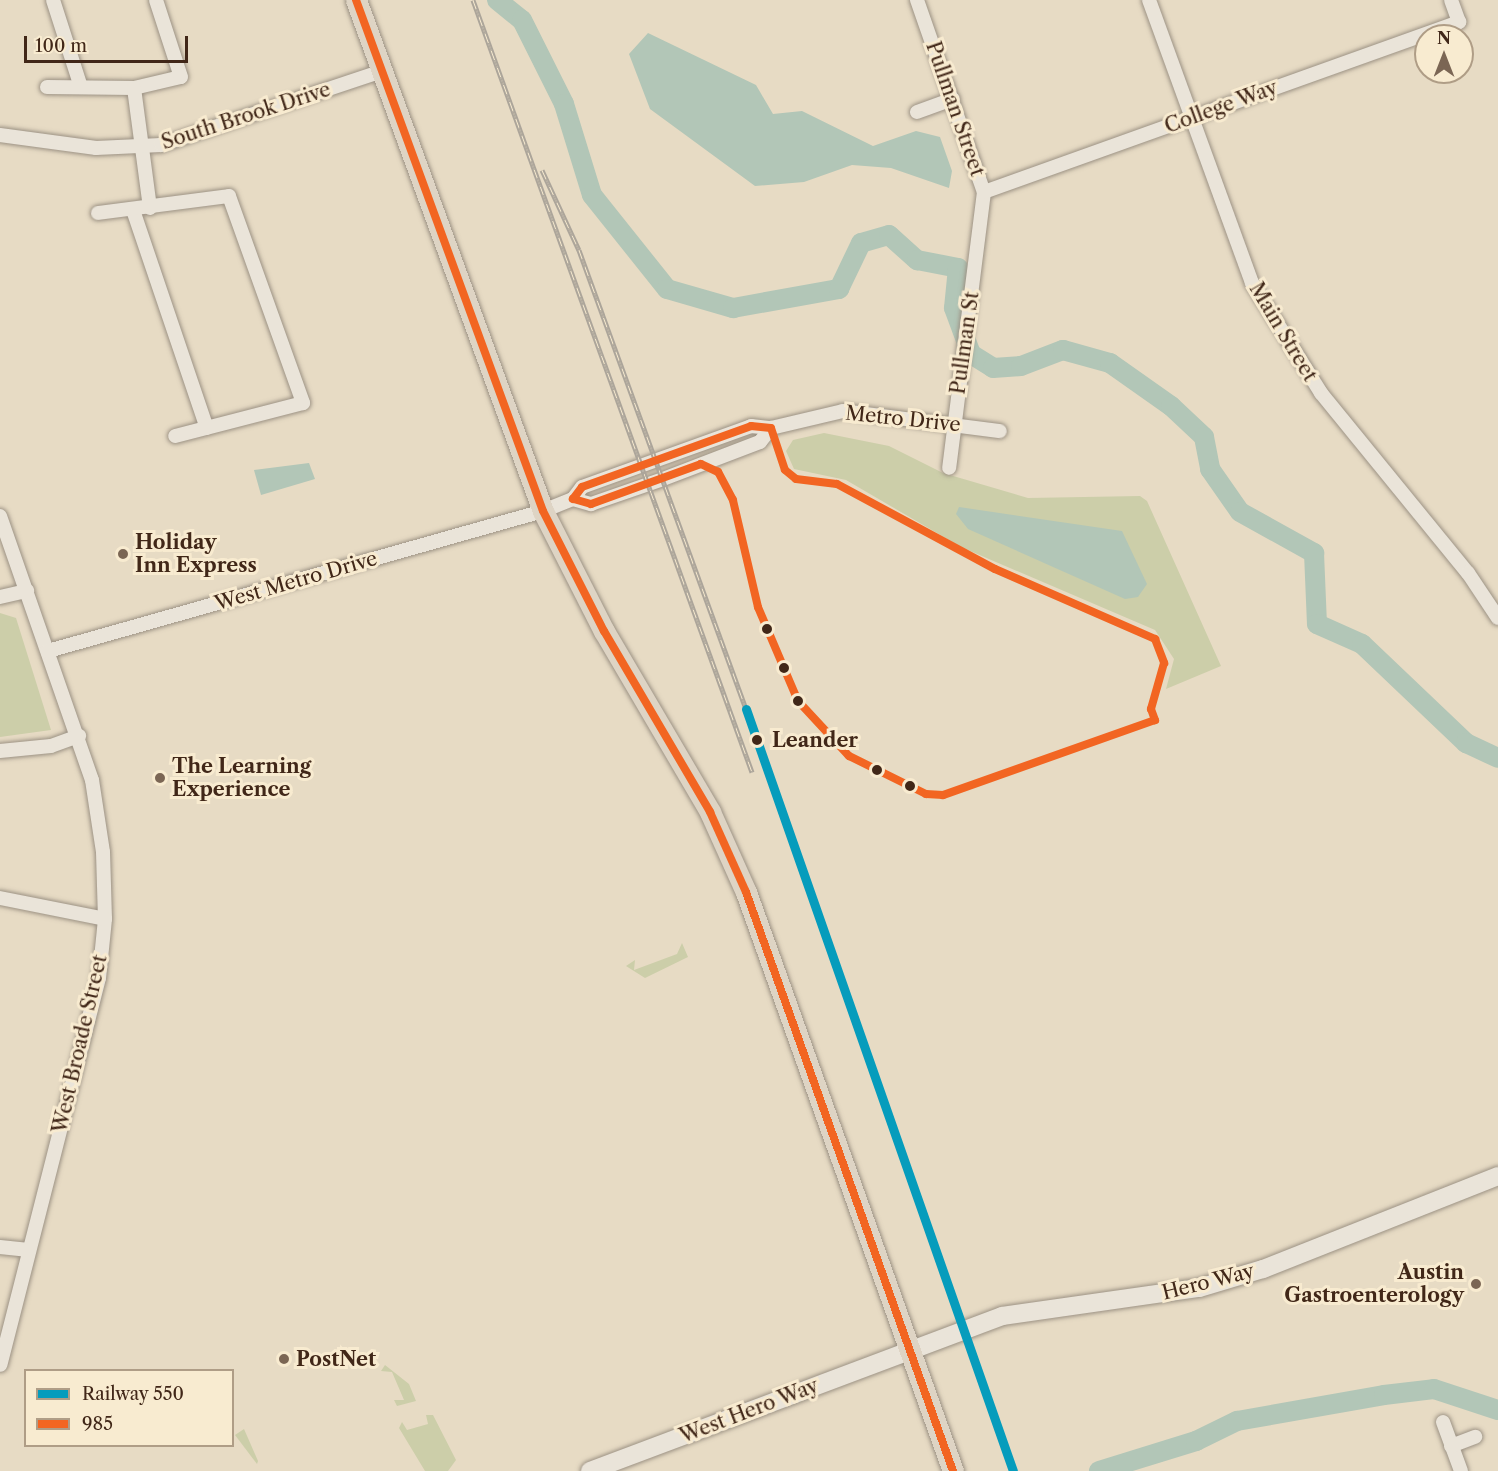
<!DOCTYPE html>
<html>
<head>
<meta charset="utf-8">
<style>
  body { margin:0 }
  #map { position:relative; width:1498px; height:1471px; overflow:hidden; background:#e7dbc4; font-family:"Libre Caslon Text",serif }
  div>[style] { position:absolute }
  .green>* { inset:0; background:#cccea9 }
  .water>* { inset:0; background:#b2c6b7 }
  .river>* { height:20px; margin:-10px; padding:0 10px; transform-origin:10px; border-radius:10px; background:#b2c6b7 }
  .roads { filter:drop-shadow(0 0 2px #9c9284) drop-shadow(0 0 2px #9c9284) }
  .street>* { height:14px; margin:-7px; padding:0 7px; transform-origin:7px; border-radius:7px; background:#eae4d9 }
  .secondary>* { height:18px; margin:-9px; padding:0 9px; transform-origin:9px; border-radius:9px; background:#eae4d9 }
  .primary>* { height:21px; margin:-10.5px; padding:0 10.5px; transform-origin:10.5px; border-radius:10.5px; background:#ded4c4 }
  .rail>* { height:5px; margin-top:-2.5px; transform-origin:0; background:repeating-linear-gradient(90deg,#f8ebd0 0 9px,#aca59a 0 18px); box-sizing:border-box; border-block:2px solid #aca59a }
  .bus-1>* { height:8px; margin:-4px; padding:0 4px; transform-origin:4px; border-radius:4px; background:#f26522 }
  .rail-1>* { height:9px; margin:-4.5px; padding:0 4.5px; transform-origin:4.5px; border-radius:4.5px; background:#069cbc }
  .dots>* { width:16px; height:16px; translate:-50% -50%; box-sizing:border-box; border:3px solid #f8ebd0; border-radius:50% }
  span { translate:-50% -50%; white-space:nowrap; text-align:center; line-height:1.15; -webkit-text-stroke:6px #f8ebd0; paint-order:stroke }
  .street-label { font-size:20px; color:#412718 }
  .poi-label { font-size:20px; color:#412718; font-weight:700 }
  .left { translate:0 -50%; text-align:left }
  .right { translate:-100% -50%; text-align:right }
  .stop-label { font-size:20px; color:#412718; font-weight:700 }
  .legend { position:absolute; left:24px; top:1369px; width:210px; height:78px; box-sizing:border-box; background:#f8ebd0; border:2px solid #af9d86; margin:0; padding:8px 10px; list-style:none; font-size:18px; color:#412718 }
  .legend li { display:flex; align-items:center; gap:12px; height:30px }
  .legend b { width:30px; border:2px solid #af9d86 }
  .north { position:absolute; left:1414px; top:24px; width:60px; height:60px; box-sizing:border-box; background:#f8ebd0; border:2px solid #af9d86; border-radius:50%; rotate:0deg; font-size:16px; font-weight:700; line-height:24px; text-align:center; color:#412718 }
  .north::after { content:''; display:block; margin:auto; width:21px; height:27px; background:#7b6654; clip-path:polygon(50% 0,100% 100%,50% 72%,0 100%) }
  .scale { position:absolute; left:24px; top:36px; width:164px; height:27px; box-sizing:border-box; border:3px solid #412718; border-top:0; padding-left:8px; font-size:18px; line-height:21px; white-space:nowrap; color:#412718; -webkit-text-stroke:4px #f8ebd0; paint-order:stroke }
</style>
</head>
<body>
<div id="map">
  <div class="green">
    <i style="clip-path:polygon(824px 433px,889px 446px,943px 473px,1028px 498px,1140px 496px,1147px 501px,1221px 666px,1166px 689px,1174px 659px,1155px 630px,961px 547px,846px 480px,794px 469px,786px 451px,793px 440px)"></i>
    <i style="clip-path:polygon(0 613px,16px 618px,51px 730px,0 737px)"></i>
    <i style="clip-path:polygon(682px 943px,688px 957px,645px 978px,626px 966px,635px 960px,634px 970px,677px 954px)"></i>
    <i style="clip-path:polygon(385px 1365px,409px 1384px,416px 1401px,397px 1406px,394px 1400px,404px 1400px,392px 1372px,381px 1371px)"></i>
    <i style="clip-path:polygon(426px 1415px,433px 1415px,456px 1460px,448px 1471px,425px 1471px,399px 1428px,402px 1422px,407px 1430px,428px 1424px)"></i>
    <i style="clip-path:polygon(244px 1429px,258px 1461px,257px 1464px,235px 1435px)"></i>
  </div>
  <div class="water">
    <i style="clip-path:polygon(648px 33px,756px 85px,773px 114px,802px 111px,873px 146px,916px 131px,940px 137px,952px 171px,949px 188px,891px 168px,852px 165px,804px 182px,755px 186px,650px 109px,629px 54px)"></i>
    <i style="clip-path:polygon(309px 463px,315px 479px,261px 495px,254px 470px)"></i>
    <i style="clip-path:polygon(959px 507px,1122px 531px,1147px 584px,1138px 597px,1125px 599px,968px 529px,956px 514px)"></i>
  </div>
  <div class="river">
    <i style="left:497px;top:0;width:32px;rotate:39deg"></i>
    <i style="left:522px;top:20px;width:94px;rotate:63.4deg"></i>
    <i style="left:564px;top:104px;width:95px;rotate:72.9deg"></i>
    <i style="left:592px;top:195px;width:120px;rotate:51.4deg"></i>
    <i style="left:667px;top:289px;width:69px;rotate:16.1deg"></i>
    <i style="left:733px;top:308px;width:108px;rotate:-10.2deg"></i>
    <i style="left:839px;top:289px;width:51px;rotate:-64.4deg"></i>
    <i style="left:861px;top:243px;width:29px;rotate:-16deg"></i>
    <i style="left:889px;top:235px;width:38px;rotate:42deg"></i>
    <i style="left:917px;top:260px;width:42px;rotate:11deg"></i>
    <i style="left:958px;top:268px;width:40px;rotate:95.7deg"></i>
    <i style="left:954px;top:308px;width:49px;rotate:69.7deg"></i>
    <i style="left:971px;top:354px;width:26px;rotate:32deg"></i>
    <i style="left:993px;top:368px;width:28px;rotate:-4deg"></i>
    <i style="left:1021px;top:366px;width:45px;rotate:-20.9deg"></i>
    <i style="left:1063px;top:350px;width:49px;rotate:15.5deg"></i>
    <i style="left:1110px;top:363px;width:75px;rotate:35.2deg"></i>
    <i style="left:1171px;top:406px;width:45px;rotate:43.2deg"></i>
    <i style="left:1204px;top:437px;width:33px;rotate:79deg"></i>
    <i style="left:1210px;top:469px;width:52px;rotate:55.1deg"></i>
    <i style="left:1240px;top:512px;width:85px;rotate:29deg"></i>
    <i style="left:1314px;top:553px;width:71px;rotate:87.6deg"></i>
    <i style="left:1317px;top:624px;width:49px;rotate:24deg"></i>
    <i style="left:1362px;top:644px;width:144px;rotate:43.6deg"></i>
    <i style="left:1466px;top:743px;width:35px;rotate:25deg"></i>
    <i style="left:1099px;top:1471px;width:102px;rotate:-17.2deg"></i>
    <i style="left:1196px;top:1441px;width:46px;rotate:-26deg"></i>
    <i style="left:1237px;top:1421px;width:149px;rotate:-10deg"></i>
    <i style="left:1384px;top:1395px;width:50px;rotate:-6.8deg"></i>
    <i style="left:1434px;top:1389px;width:67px;rotate:18.2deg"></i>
  </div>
  <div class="roads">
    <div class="street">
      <i style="left:53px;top:0;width:91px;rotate:72.2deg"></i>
      <i style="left:917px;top:0;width:203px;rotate:70.8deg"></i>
      <i style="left:984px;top:192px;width:278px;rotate:97.2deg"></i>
      <i style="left:1149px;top:0;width:301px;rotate:70deg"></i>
      <i style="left:1252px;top:283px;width:130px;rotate:57.9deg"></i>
      <i style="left:1321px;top:393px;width:232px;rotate:50.8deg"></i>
      <i style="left:1468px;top:573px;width:54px;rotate:56.3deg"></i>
      <i style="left:47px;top:87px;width:87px;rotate:0.7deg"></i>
      <i style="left:134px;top:88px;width:48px;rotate:-13.2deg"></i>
      <i style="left:181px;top:77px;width:81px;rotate:-108deg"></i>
      <i style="left:134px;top:88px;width:121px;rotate:82.4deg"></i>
      <i style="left:917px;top:112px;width:38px;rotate:-20deg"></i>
      <i style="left:0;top:135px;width:97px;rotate:7.7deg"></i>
      <i style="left:96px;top:148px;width:65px;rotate:-2.6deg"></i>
      <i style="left:161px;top:145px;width:233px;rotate:-18.5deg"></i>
      <i style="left:984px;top:192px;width:505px;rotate:-19.69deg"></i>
      <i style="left:1459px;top:22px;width:23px;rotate:-110deg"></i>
      <i style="left:133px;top:210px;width:230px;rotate:71.3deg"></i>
      <i style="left:98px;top:213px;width:132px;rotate:-7.4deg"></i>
      <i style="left:229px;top:196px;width:220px;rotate:70.3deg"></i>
      <i style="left:303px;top:403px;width:132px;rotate:165.5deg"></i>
      <i style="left:573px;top:499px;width:19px;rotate:16deg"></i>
      <i style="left:591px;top:504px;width:76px;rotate:-19.1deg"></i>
      <i style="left:663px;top:479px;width:104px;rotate:-20.9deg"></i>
      <i style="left:760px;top:442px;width:18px;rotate:-52deg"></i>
      <i style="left:0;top:516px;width:280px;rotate:70.8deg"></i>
      <i style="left:92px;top:780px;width:73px;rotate:81.3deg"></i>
      <i style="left:103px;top:852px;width:67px;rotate:88.3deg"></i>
      <i style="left:105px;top:919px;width:59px;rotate:95.8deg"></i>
      <i style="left:99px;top:978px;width:399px;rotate:104.3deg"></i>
      <i style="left:0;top:597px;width:28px;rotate:-13deg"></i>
      <i style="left:48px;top:651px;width:514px;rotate:-15.79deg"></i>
      <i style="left:543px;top:511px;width:32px;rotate:-22deg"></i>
      <i style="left:573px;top:499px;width:15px;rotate:-53deg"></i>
      <i style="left:582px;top:487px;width:180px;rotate:-19.8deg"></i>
      <i style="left:751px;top:426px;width:20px;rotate:6deg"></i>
      <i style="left:771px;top:428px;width:74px;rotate:-13.3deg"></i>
      <i style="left:843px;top:411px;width:158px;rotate:7.3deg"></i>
      <i style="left:0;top:751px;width:51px;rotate:-5.6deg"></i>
      <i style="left:51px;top:746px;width:30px;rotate:-20deg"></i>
      <i style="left:0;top:898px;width:107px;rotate:11.3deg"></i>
      <i style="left:0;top:1247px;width:29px;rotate:6deg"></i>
      <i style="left:1443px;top:1422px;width:52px;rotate:69.8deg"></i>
      <i style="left:1451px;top:1446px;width:26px;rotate:-21deg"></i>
    </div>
    <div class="secondary">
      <i style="left:590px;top:1471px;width:440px;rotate:-20.6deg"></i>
      <i style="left:1002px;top:1316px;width:199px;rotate:-8.1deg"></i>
      <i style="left:1199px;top:1288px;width:67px;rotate:-16.5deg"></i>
      <i style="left:1263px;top:1269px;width:253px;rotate:-21.6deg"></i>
    </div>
    <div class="primary">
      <i style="left:356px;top:0;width:544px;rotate:69.9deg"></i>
      <i style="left:543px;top:511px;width:135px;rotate:63.1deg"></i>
      <i style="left:604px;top:631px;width:210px;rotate:59.6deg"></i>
      <i style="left:710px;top:812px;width:88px;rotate:65.8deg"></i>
      <i style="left:746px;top:892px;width:615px;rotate:70.33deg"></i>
    </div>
  </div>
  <div class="rail">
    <i style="left:473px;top:0;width:821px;rotate:70.13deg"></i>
    <i style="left:542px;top:170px;width:88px;rotate:65.2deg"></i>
    <i style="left:579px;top:250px;width:488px;rotate:70deg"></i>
  </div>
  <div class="bus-1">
    <i style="left:356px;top:0;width:544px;rotate:69.9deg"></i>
    <i style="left:543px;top:511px;width:135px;rotate:63.1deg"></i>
    <i style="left:604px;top:631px;width:210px;rotate:59.6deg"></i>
    <i style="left:710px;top:812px;width:88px;rotate:65.8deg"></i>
    <i style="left:746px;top:892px;width:615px;rotate:70.33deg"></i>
    <i style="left:751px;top:426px;width:20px;rotate:6deg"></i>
    <i style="left:771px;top:428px;width:44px;rotate:71.6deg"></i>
    <i style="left:785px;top:470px;width:14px;rotate:39deg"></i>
    <i style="left:796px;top:479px;width:41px;rotate:7deg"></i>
    <i style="left:837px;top:484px;width:179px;rotate:28.3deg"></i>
    <i style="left:995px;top:569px;width:175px;rotate:23.6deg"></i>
    <i style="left:1155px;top:639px;width:26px;rotate:69deg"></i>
    <i style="left:1164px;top:663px;width:48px;rotate:105.8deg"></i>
    <i style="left:1151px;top:709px;width:12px;rotate:70deg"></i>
    <i style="left:1155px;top:720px;width:225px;rotate:160.5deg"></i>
    <i style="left:943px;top:795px;width:17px;rotate:-177deg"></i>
    <i style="left:926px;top:794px;width:86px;rotate:-153.7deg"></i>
    <i style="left:849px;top:756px;width:75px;rotate:-132.8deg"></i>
    <i style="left:798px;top:701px;width:102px;rotate:-113.1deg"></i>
    <i style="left:758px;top:607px;width:110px;rotate:-103.2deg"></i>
    <i style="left:733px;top:500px;width:32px;rotate:-118deg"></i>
    <i style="left:718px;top:472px;width:19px;rotate:-155deg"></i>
    <i style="left:701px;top:464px;width:117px;rotate:160deg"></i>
    <i style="left:591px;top:504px;width:19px;rotate:-164deg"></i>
    <i style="left:573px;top:499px;width:15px;rotate:-53deg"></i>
    <i style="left:582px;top:487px;width:180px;rotate:-19.8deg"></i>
  </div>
  <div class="rail-1">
    <i style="left:746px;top:709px;width:807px;rotate:70.69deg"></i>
  </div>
  <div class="dots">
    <i style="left:123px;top:554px;background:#7b6654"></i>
    <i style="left:767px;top:629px;background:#412718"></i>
    <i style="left:784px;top:668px;background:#412718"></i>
    <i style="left:798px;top:701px;background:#412718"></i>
    <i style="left:757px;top:740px;background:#412718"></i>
    <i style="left:877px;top:770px;background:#412718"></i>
    <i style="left:160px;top:778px;background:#7b6654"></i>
    <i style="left:910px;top:786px;background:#412718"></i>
    <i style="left:1476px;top:1284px;background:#7b6654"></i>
    <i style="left:284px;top:1359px;background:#7b6654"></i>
  </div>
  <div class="street-label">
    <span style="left:1221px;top:107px;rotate:-20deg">College Way</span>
    <span style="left:955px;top:109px;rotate:71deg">Pullman Street</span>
    <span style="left:246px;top:116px;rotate:-18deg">South Brook Drive</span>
    <span style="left:1283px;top:332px;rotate:59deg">Main Street</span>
    <span style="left:965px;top:343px;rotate:-82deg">Pullman St</span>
    <span style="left:903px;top:419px;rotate:6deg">Metro Drive</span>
    <span style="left:296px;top:581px;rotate:-16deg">West Metro Drive</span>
    <span style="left:80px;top:1044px;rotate:-77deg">West Broade Street</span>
    <span style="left:1208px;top:1282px;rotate:-14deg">Hero Way</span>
    <span style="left:749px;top:1411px;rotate:-21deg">West Hero Way</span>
  </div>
  <div class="poi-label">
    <span class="left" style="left:135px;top:554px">Holiday<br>Inn Express</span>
    <span class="left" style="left:172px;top:778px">The Learning<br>Experience</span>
    <span class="right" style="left:1464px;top:1284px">Austin<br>Gastroenterology</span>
    <span class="left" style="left:296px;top:1359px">PostNet</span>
  </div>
  <div class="stop-label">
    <span class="left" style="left:772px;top:740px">Leander</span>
  </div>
  <ul class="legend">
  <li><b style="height:8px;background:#069cbc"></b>Railway 550</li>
  <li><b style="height:8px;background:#f26522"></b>985</li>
  </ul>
  <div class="north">N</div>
  <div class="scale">100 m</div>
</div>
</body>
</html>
